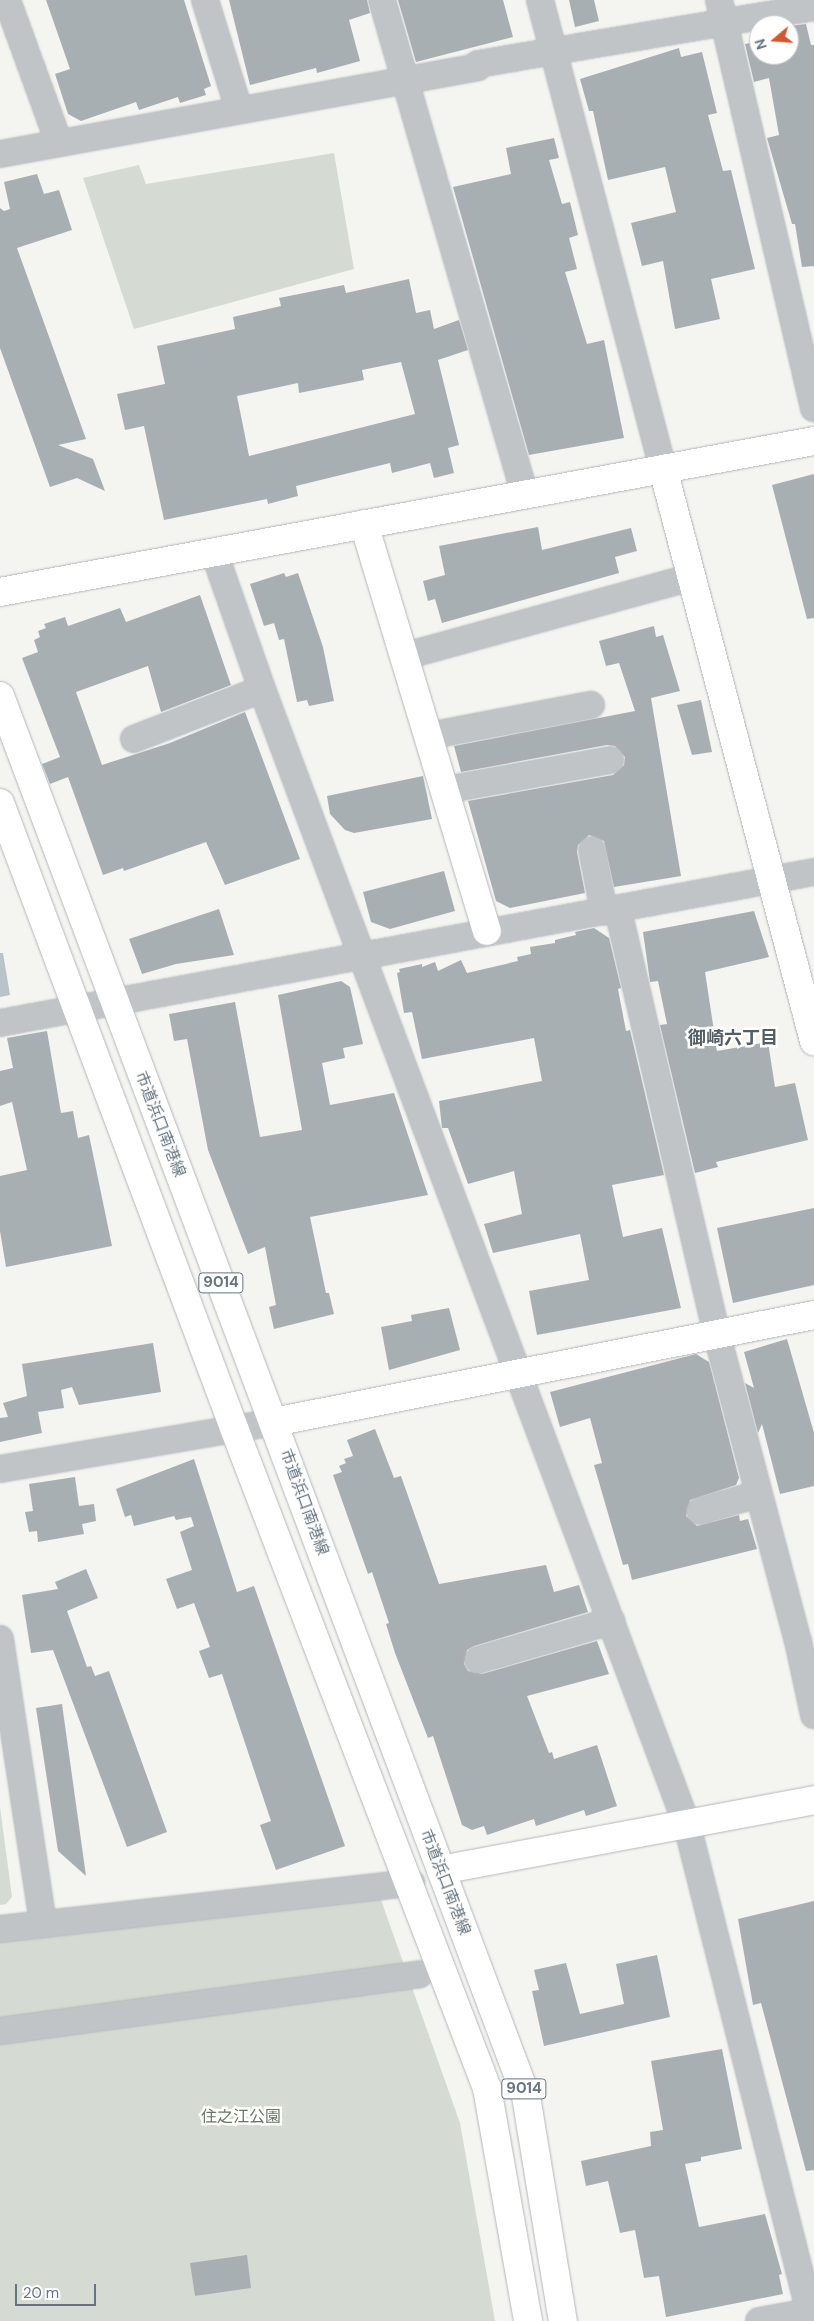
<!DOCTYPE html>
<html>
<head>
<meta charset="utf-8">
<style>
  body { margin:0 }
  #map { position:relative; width:814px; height:2321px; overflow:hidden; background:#f4f4f1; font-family:"DM Sans","Noto Sans JP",sans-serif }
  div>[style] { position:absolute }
  .green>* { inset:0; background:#d5dbd2 }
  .water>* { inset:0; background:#bac3c8 }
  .building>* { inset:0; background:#a8afb3 }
  .roads { filter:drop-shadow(0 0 1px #b3b7bb) drop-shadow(0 0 1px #b3b7bb) }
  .street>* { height:26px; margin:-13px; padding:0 13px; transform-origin:13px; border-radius:13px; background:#c0c4c7 }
  .secondary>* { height:28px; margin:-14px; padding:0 14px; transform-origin:14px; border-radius:14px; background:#fff }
  .primary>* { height:28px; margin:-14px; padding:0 14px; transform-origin:14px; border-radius:14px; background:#fff }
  span { translate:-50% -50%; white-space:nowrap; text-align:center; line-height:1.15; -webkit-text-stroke:5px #fff; paint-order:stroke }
  .shield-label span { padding:1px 4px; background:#fff; border:1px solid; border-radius:4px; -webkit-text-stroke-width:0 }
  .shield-label { font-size:15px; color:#667480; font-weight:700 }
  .street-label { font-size:16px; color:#667480 }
  .park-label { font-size:16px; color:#687764 }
  .neighbourhood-label { font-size:18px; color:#535d65; font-weight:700 }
  .north { position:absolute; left:749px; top:15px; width:50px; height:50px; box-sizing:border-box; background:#fff; border:1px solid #c2c7cc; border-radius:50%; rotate:252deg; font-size:14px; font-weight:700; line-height:20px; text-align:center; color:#667480 }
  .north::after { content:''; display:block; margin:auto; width:18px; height:22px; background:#d55730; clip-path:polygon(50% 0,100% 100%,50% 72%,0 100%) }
  .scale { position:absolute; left:15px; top:2284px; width:81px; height:22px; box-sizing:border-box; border:2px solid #667480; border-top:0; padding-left:6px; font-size:15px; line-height:18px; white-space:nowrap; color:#667480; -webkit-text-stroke:4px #fff; paint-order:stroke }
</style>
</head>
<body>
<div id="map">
  <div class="green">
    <i style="clip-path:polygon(334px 153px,354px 269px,134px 329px,83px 178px,139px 165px,146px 184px)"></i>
    <i style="clip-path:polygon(0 1807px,12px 1897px,6px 1904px,0 1905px)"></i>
    <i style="clip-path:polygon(380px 1897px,460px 2123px,495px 2321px,0 2321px,0 1941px)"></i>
  </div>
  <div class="water">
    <i style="clip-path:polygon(0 953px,3px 953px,10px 995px,0 997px)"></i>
  </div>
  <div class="building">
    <i style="clip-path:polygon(46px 0,184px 0,211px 86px,204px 89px,206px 95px,180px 103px,178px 97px,139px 110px,136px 102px,81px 121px,68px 114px,55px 74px,70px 69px)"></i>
    <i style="clip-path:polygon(229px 0,367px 0,370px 13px,349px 20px,360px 61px,317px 73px,316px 68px,250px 85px)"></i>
    <i style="clip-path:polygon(398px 0,503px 0,513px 37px,416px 62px)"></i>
    <i style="clip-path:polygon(569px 0,594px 0,599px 21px,575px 27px)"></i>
    <i style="clip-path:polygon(806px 24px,811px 45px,814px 45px,814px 266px,802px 267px,795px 224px,792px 224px,767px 138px,779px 135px,769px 78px,754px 82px,745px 44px,755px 42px,754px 37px,759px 35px,759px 55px,789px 55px,789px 26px)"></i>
    <i style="clip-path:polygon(679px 48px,681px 57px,702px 52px,717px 113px,708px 115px,723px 171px,731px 170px,755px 269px,711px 279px,720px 319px,675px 329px,663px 261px,642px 266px,631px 223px,676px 212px,665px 167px,608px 180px,593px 111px,589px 111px,580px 79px)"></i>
    <i style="clip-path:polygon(554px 138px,559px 158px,549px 160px,562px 204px,570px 202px,578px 235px,569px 238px,577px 269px,565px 272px,587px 344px,604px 340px,624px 438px,529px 455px,453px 187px,511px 174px,506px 148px)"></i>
    <i style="clip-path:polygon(37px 174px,44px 194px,59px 190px,72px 230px,17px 248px,86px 439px,58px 445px,93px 459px,105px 491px,77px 478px,50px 487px,0 348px,0 208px,4px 211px,10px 209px,4px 182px)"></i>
    <i style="clip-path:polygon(evenodd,409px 279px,416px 313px,430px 310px,434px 329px,459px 320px,468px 350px,438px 360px,459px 445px,448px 448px,454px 473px,434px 478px,430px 463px,392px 473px,390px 463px,296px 486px,298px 496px,268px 504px,267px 499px,164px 520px,144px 426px,125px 430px,117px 394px,165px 384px,157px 346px,235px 329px,233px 317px,281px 306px,279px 298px,344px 285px,346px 293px,409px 279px,401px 362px,415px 414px,249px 456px,237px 396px,298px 383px,299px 393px,364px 380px,362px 370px,401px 362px)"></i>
    <i style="clip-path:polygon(814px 474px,814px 618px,807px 619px,772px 485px)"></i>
    <i style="clip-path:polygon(538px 527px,542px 550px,631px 528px,637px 551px,615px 557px,619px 573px,442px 623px,435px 599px,428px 601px,423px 581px,445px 575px,439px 546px)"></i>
    <i style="clip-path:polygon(284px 573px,286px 577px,298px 573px,323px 647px,334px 701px,309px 706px,307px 700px,297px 702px,284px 639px,279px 640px,274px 623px,264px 626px,250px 584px)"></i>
    <i style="clip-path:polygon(200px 595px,231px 685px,161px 712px,148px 666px,76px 692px,102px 765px,170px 743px,245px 712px,300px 859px,225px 885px,206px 842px,124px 871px,123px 868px,103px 875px,68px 777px,50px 784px,42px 764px,60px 757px,22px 658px,38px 652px,34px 640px,40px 637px,38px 631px,46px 628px,44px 624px,65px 617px,68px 626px,120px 608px,126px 622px)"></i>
    <i style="clip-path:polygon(654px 626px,656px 637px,663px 635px,680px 691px,651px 698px,681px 876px,614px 887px,604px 841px,589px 835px,578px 845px,577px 852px,585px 893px,510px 908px,496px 901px,468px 801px,613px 775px,624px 765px,625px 757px,615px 746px,607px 745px,461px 772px,454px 746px,635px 711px,619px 663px,606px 666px,599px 641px)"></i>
    <i style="clip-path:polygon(701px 700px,712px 752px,692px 755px,677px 705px)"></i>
    <i style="clip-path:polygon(423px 776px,432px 819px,354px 833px,345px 830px,330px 814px,327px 796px)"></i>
    <i style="clip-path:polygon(444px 871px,455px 911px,390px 929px,371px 922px,363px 892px)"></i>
    <i style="clip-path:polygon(219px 909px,234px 955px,176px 964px,142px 974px,129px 939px)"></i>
    <i style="clip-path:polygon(754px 911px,769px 957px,705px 972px,717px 1051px,768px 1042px,775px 1087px,795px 1083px,808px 1140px,716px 1162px,718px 1167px,695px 1173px,660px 1025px,667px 1024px,658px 981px,650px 982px,643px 932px)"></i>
    <i style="clip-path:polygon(594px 928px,609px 938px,621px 988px,618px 989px,626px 1031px,630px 1030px,664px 1175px,612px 1185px,623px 1237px,662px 1228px,681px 1308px,537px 1335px,529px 1291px,589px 1280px,580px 1234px,493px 1253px,484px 1224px,522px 1214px,514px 1171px,468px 1184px,448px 1128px,442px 1128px,439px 1101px,542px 1081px,534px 1038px,422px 1059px,412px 1012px,404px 1013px,397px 973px,400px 972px,399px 969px,422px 964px,422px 967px,435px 962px,438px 971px,461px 960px,467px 973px,518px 961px,517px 957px,531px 954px,530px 947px,555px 943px,555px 940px,576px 935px,575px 932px)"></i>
    <i style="clip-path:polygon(341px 981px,350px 987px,363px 1044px,343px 1048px,345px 1058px,322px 1063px,330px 1105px,394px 1093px,428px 1195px,310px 1217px,326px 1293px,329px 1293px,334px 1314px,274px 1329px,269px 1307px,276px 1305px,265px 1247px,248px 1254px,208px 1150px,187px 1039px,174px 1041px,169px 1014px,235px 1002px,260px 1137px,302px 1130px,278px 995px)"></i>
    <i style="clip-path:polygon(47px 1031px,61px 1113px,73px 1111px,78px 1138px,89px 1135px,112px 1246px,6px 1267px,0 1231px,0 1176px,27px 1170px,12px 1102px,0 1106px,0 1071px,13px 1068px,7px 1038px)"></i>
    <i style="clip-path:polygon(814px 1208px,814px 1285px,733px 1303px,717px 1228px)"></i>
    <i style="clip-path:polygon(449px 1308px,460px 1350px,389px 1370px,381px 1327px,412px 1321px,411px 1315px)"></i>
    <i style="clip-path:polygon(787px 1339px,814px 1433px,814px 1486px,780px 1494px,762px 1424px,758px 1433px,745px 1383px,754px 1388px,744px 1352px)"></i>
    <i style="clip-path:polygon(153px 1343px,161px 1392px,79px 1405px,72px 1387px,61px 1390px,64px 1408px,38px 1412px,42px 1433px,0 1442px,0 1418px,8px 1417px,3px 1403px,27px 1396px,22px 1364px)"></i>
    <i style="clip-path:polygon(696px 1354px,709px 1362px,739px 1478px,736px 1485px,690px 1500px,686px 1516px,697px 1526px,739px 1515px,740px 1521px,748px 1519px,757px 1549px,632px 1580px,628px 1564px,623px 1565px,594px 1465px,602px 1463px,590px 1418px,560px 1427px,550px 1392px)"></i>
    <i style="clip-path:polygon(375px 1429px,394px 1478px,401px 1476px,439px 1584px,546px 1565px,554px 1592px,579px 1585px,588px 1612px,474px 1646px,467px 1650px,464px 1664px,468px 1671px,482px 1674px,597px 1641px,609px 1674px,527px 1696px,549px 1753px,552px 1752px,554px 1759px,597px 1745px,617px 1806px,586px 1816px,584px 1810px,536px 1826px,534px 1819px,487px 1835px,484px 1826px,472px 1830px,462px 1825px,433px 1736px,428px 1738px,395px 1653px,386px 1624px,389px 1623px,372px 1572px,368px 1574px,333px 1475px,342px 1472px,339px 1466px,346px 1463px,344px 1459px,353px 1456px,347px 1440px)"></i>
    <i style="clip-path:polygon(194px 1459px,237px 1592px,254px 1586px,345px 1846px,276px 1870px,260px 1825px,271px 1821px,222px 1674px,209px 1678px,199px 1651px,210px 1647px,194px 1603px,177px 1609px,166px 1579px,192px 1570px,180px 1532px,194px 1526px,191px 1517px,176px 1520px,174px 1516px,134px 1526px,131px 1515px,125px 1517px,116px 1489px)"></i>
    <i style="clip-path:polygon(75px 1477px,79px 1506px,94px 1504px,96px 1521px,82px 1524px,84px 1534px,38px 1542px,37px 1531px,29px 1532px,25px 1512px,33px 1511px,29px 1484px)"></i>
    <i style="clip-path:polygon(86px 1569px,98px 1598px,67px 1611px,87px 1667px,91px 1666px,95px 1676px,109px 1671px,167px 1832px,127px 1847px,53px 1650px,31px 1653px,22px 1595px,58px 1589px,55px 1582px)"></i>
    <i style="clip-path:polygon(62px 1704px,86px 1876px,58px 1851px,36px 1708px)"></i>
    <i style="clip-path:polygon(814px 1901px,814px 2170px,806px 2171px,761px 2003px,753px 2005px,738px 1919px)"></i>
    <i style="clip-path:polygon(657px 1955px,670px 2017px,544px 2046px,532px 1991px,539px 1990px,534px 1970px,566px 1963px,580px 2014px,624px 2004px,616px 1964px)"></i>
    <i style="clip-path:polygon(722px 2049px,742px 2149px,701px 2157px,701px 2161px,685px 2164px,699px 2227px,765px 2214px,782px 2274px,779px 2275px,783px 2294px,666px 2317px,659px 2276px,644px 2278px,635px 2230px,620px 2233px,608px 2181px,586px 2186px,581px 2161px,651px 2146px,650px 2132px,663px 2130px,651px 2061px)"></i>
    <i style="clip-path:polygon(247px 2255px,251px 2288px,195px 2296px,190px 2263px)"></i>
  </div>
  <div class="roads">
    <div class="street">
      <i style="left:7px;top:0;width:152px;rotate:70deg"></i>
      <i style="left:205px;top:0;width:115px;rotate:72.8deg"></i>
      <i style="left:382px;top:0;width:515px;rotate:73.89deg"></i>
      <i style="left:540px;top:0;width:485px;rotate:75.3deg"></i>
      <i style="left:719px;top:0;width:419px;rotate:76.9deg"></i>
      <i style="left:0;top:154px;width:486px;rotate:-10.3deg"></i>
      <i style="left:478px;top:67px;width:3px;rotate:-90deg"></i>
      <i style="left:478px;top:64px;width:341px;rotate:-9.6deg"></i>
      <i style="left:214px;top:552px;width:145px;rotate:70.7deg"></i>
      <i style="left:262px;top:689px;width:1213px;rotate:69.49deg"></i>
      <i style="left:687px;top:1825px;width:512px;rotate:75.86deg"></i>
      <i style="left:405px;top:656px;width:297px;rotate:-15.4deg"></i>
      <i style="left:428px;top:736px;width:166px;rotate:-10.8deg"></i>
      <i style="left:134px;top:739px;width:137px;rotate:-21.3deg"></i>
      <i style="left:445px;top:790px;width:168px;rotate:-10.3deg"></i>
      <i style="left:592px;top:850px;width:63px;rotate:79deg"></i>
      <i style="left:618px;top:910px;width:436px;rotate:76.9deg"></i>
      <i style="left:717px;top:1335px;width:317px;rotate:75.2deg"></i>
      <i style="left:798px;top:1641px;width:76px;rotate:77.8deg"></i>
      <i style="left:0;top:1023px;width:828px;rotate:-10.51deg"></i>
      <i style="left:0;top:1469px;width:278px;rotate:-9.7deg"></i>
      <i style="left:700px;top:1511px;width:61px;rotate:-16.1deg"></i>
      <i style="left:0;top:1639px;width:288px;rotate:81.4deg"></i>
      <i style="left:478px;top:1660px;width:139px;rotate:-16.3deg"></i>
      <i style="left:0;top:1929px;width:414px;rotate:-6.4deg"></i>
      <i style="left:0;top:2031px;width:423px;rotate:-7.7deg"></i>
      <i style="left:759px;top:2321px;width:56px;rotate:-10.3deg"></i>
    </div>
    <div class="secondary">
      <i style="left:663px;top:469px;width:592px;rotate:75.21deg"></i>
      <i style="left:364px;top:524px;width:425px;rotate:73.2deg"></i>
      <i style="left:0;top:592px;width:828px;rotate:-10.51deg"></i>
      <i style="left:274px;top:1422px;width:550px;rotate:-11.21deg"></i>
      <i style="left:441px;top:1870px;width:380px;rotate:-10.6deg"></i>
    </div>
    <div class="primary">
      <i style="left:0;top:696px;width:1496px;rotate:69.41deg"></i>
      <i style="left:526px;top:2096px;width:228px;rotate:80.7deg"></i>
      <i style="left:0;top:803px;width:667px;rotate:69.47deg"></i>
      <i style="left:234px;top:1428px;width:707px;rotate:69.03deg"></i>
      <i style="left:487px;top:2088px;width:237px;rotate:80deg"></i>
    </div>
  </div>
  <div class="shield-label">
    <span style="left:221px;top:1283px">9014</span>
    <span style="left:524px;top:2089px">9014</span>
  </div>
  <div class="street-label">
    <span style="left:160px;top:1124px;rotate:69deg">市道浜口南港線</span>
    <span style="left:304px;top:1502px;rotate:70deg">市道浜口南港線</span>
    <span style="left:445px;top:1882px;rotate:69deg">市道浜口南港線</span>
  </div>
  <div class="park-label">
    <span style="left:241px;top:2117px">住之江公園</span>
  </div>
  <div class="neighbourhood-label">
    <span style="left:733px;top:1038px">御崎六丁目</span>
  </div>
  <div class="north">N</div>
  <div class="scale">20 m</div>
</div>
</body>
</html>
